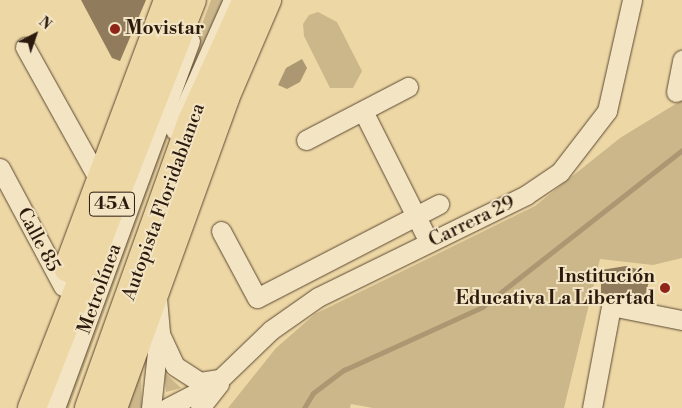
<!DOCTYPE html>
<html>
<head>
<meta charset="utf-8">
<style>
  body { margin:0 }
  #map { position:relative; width:682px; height:408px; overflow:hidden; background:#edd7a5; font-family:"Libre Bodoni",serif }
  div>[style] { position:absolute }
  .green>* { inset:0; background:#ccb78b }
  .water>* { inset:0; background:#ab9771 }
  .stream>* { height:5px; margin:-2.5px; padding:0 2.5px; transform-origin:2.5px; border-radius:2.5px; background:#ab9771 }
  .building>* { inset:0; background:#907c5c }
  .roads { filter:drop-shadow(0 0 1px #5c4933) drop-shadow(0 0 1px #5c4933) }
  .minor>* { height:19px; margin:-9.5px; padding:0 9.5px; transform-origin:9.5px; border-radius:9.5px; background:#f3e5c4 }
  .highway>* { height:28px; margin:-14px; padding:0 14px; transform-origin:14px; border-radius:14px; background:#edd7a5 }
  .dots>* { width:14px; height:14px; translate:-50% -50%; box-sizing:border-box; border:2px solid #f3e5c4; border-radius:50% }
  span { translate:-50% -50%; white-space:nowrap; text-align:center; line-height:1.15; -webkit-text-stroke:4px #f3e5c4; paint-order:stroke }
  .shield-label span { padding:1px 4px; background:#f3e5c4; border:1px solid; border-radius:4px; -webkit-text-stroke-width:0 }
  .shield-label { font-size:18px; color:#2b1a0d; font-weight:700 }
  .poi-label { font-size:19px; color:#2b1a0d; font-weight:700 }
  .left { translate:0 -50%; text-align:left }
  .right { translate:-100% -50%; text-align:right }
  .street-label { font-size:19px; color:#2b1a0d }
  .north { position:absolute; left:10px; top:10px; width:50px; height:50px; -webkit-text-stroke:4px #f3e5c4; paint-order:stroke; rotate:41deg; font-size:14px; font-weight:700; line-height:20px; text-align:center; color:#2b1a0d }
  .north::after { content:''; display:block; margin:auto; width:18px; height:22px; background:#2b1a0d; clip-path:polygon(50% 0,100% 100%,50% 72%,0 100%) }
</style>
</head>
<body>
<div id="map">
  <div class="green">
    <i style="clip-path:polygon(211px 0,227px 0,180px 105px,69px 408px,60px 408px)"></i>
    <i style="clip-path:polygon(318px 12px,337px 22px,362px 71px,353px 88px,330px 88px,304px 36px,303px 24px,309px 15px)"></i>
    <i style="clip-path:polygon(682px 100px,682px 258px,653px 265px,600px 259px,564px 408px,373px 408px,351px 404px,350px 408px,228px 408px,276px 348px,315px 314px,535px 206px,620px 138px)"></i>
    <i style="clip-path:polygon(151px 324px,141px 379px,142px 408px,121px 408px)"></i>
    <i style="clip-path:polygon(164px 372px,181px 388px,166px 392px)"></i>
  </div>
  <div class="water">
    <i style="clip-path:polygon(302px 59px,307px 68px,300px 82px,287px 89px,278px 85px,286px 68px)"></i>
  </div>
  <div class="stream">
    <i style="left:304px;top:408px;width:17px;rotate:-59deg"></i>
    <i style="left:313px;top:393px;width:39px;rotate:-37deg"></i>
    <i style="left:344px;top:370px;width:152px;rotate:-24.5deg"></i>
    <i style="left:482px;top:307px;width:254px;rotate:-38.1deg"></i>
  </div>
  <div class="building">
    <i style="clip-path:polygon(81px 0,146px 0,120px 61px,112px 58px)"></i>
    <i style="clip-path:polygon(626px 266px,651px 273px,644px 301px,601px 293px,601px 270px)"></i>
  </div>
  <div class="roads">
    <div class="minor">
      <i style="left:25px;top:47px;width:152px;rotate:60.9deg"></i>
      <i style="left:676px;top:92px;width:33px;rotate:-79deg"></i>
      <i style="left:363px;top:111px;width:147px;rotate:63.3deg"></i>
      <i style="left:175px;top:130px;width:142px;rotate:-66deg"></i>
      <i style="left:306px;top:140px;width:115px;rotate:-27.5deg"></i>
      <i style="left:0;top:168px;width:134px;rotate:61.9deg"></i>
      <i style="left:221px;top:231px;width:76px;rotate:61.8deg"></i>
      <i style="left:257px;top:298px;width:205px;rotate:-27.3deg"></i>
      <i style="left:157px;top:298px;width:36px;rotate:85deg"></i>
      <i style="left:160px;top:334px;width:35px;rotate:65deg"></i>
      <i style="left:175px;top:366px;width:30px;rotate:33deg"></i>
      <i style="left:200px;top:382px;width:18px;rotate:-9deg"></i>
      <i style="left:55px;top:408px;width:391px;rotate:-69.8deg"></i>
      <i style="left:151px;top:408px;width:75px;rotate:-83.9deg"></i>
      <i style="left:167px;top:408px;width:56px;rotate:-27.5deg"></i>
      <i style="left:217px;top:382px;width:75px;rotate:-43.9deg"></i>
      <i style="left:271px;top:330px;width:57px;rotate:-35.1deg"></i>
      <i style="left:318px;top:297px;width:232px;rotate:-26.1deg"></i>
      <i style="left:526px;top:195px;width:41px;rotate:-34.1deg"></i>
      <i style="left:560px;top:172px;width:77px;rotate:-52.4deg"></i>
      <i style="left:607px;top:111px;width:114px;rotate:-77.3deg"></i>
      <i style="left:200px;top:408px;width:31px;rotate:-52deg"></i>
      <i style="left:592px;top:408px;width:104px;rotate:-79.4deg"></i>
      <i style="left:611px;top:306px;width:72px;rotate:11.2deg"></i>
    </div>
    <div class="highway">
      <i style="left:68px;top:268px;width:286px;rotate:-69.5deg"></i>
      <i style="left:32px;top:408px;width:438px;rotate:-68.6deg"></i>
      <i style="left:89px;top:408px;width:305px;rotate:-70.3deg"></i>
      <i style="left:192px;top:121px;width:133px;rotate:-65.6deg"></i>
      <i style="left:113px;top:408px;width:330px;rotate:-70.1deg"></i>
      <i style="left:225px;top:98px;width:107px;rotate:-66.8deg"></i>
    </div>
  </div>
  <div class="dots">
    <i style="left:115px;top:29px;background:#8f2418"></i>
    <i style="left:665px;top:288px;background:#8f2418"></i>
  </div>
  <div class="shield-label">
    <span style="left:112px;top:204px">45A</span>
  </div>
  <div class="poi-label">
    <span class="left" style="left:125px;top:29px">Movistar</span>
    <span class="right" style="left:655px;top:288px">Institución<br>Educativa La Libertad</span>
  </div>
  <div class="street-label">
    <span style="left:164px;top:202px;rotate:-70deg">Autopista Floridablanca</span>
    <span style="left:472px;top:222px;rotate:-26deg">Carrera 29</span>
    <span style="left:38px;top:240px;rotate:62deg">Calle 85</span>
    <span style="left:100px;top:289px;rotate:-70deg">Metrolínea</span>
  </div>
  <div class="north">N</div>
</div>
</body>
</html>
